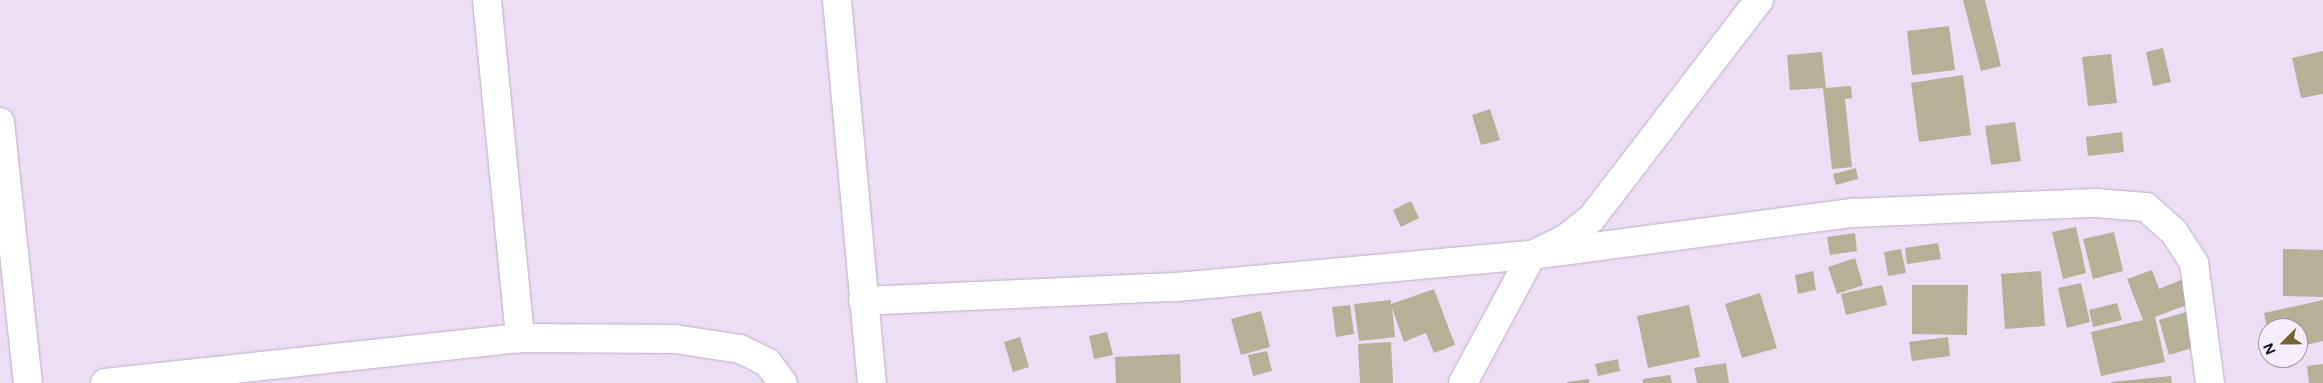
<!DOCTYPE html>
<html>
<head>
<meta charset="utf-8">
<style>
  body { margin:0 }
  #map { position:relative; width:2323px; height:383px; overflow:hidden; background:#ecdef5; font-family:Figtree,sans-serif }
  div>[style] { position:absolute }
  .building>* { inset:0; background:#b6b097 }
  .roads { filter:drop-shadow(0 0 1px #bcaec4) drop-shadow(0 0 1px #bcaec4) }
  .street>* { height:28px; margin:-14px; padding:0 14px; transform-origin:14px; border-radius:14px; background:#fff }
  span { translate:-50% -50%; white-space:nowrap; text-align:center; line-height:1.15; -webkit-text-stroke:4.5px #f6edfc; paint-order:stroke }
  .north { position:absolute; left:2258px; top:318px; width:50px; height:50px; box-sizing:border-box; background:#f6edfc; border:1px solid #9a939f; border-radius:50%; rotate:247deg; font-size:14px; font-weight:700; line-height:20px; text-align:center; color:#100b13 }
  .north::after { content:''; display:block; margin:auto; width:18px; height:22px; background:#726633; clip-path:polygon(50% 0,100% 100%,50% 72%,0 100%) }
</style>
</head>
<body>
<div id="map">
  <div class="building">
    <i style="clip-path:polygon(1963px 0,1985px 0,2001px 66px,1981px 71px)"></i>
    <i style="clip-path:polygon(1949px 26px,1955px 70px,1912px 75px,1907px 31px)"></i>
    <i style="clip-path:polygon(2163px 48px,2171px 82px,2153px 86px,2146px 52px)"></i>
    <i style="clip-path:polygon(2323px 51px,2323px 94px,2301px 98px,2292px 58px)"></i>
    <i style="clip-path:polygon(1822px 52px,1826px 88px,1851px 86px,1852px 98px,1845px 99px,1852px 167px,1832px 169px,1823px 88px,1790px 90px,1787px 55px)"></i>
    <i style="clip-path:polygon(2111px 54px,2117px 103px,2088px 106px,2082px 57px)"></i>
    <i style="clip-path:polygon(1963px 75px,1971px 135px,1919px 142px,1911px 83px)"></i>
    <i style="clip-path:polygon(1490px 109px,1500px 140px,1481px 145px,1472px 115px)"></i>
    <i style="clip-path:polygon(2015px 122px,2021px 161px,1991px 165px,1985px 126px)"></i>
    <i style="clip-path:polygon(2122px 132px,2124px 152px,2088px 156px,2086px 137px)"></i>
    <i style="clip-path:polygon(1856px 168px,1858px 179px,1836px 185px,1833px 174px)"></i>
    <i style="clip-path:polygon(1411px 201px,1419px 218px,1401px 227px,1393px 210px)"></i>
    <i style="clip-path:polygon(2076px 227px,2086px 273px,2063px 279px,2052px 232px)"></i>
    <i style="clip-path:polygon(2114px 232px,2123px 271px,2093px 279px,2083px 239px)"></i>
    <i style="clip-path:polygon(1855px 233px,1857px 251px,1830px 255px,1827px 237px)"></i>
    <i style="clip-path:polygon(1938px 243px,1941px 259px,1907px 264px,1905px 248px)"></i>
    <i style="clip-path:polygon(1901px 249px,1906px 273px,1888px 276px,1884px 252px)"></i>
    <i style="clip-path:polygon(2283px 249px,2323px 250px,2323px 297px,2283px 296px)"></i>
    <i style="clip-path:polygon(1855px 258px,1863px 285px,1837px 294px,1828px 267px)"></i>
    <i style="clip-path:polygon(2152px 270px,2159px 289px,2188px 277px,2197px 301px,2155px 317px,2165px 362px,2101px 376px,2091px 332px,2143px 320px,2127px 279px)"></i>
    <i style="clip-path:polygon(1813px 271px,1816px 290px,1798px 294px,1795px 275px)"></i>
    <i style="clip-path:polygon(2041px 271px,2045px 326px,2005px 329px,2001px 274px)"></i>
    <i style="clip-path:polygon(2081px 283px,2090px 322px,2067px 328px,2058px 288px)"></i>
    <i style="clip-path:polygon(1882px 285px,1887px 305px,1846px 315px,1841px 294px)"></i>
    <i style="clip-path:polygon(1912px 285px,1968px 285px,1967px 335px,1912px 334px)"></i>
    <i style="clip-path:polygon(1434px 289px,1455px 345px,1434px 353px,1426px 333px,1404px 342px,1392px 308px,1395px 337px,1359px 341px,1354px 304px,1391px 300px,1391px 304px)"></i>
    <i style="clip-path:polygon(1760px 293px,1777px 348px,1742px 358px,1725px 304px)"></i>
    <i style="clip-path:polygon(2323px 300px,2323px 341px,2298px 347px,2298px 328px,2267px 328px,2264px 313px)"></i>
    <i style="clip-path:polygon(2117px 303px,2122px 320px,2093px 327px,2089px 310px)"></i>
    <i style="clip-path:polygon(1350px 305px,1354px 334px,1336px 337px,1332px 307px)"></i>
    <i style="clip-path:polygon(1689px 305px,1700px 357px,1648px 368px,1637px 316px)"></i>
    <i style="clip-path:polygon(2196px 309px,2206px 344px,2169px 355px,2159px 320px)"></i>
    <i style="clip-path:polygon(1261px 311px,1270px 347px,1241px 355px,1231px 319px)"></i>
    <i style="clip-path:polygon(1107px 332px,1113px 355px,1094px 359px,1089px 336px)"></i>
    <i style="clip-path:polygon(1020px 337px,1029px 367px,1013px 372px,1004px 342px)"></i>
    <i style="clip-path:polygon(1948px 337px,1950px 356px,1912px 361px,1909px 342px)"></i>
    <i style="clip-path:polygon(1391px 342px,1393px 383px,1360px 383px,1358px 344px)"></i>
    <i style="clip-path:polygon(1267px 351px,1272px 371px,1253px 376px,1248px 355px)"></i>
    <i style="clip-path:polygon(1180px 354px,1181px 383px,1116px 383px,1115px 357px)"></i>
    <i style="clip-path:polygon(1618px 359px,1620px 371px,1598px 376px,1595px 364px)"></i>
    <i style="clip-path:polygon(1726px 363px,1729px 383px,1697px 383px,1694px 368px)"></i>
    <i style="clip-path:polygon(2323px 364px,2323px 383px,2309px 383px,2307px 366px)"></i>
    <i style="clip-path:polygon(1670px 375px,1672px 383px,1643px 383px,1643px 379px)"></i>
    <i style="clip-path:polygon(2171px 376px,2172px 383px,2111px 383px,2111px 382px)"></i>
    <i style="clip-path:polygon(1589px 379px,1589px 383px,1567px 383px,1567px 382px)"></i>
  </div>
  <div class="roads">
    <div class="street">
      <i style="left:487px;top:0;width:340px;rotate:84.4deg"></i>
      <i style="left:837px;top:0;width:385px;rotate:84.8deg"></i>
      <i style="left:0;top:122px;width:262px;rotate:83.9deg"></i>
      <i style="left:863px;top:301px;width:314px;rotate:-2.6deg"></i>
      <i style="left:1177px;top:287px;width:356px;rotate:-5.2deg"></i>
      <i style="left:1532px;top:255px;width:324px;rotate:-7.5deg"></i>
      <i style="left:1853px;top:213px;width:242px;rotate:-2.4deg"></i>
      <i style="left:2095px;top:203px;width:51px;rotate:4.5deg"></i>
      <i style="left:2146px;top:207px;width:38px;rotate:42deg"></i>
      <i style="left:2174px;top:232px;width:37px;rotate:57deg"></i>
      <i style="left:2194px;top:263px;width:121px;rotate:82.4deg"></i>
      <i style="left:105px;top:383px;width:417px;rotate:-6.2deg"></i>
      <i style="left:520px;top:338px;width:155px;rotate:0.4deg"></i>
      <i style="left:675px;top:339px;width:66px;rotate:8.7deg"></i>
      <i style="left:740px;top:349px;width:30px;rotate:26deg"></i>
      <i style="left:767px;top:362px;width:26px;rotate:53deg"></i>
      <i style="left:1463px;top:383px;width:145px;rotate:-61.7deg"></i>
      <i style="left:1532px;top:255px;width:37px;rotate:-26deg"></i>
      <i style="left:1565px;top:239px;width:33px;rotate:-38deg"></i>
      <i style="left:1591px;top:219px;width:276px;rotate:-52.5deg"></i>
    </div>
  </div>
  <div class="north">N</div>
</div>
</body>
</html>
